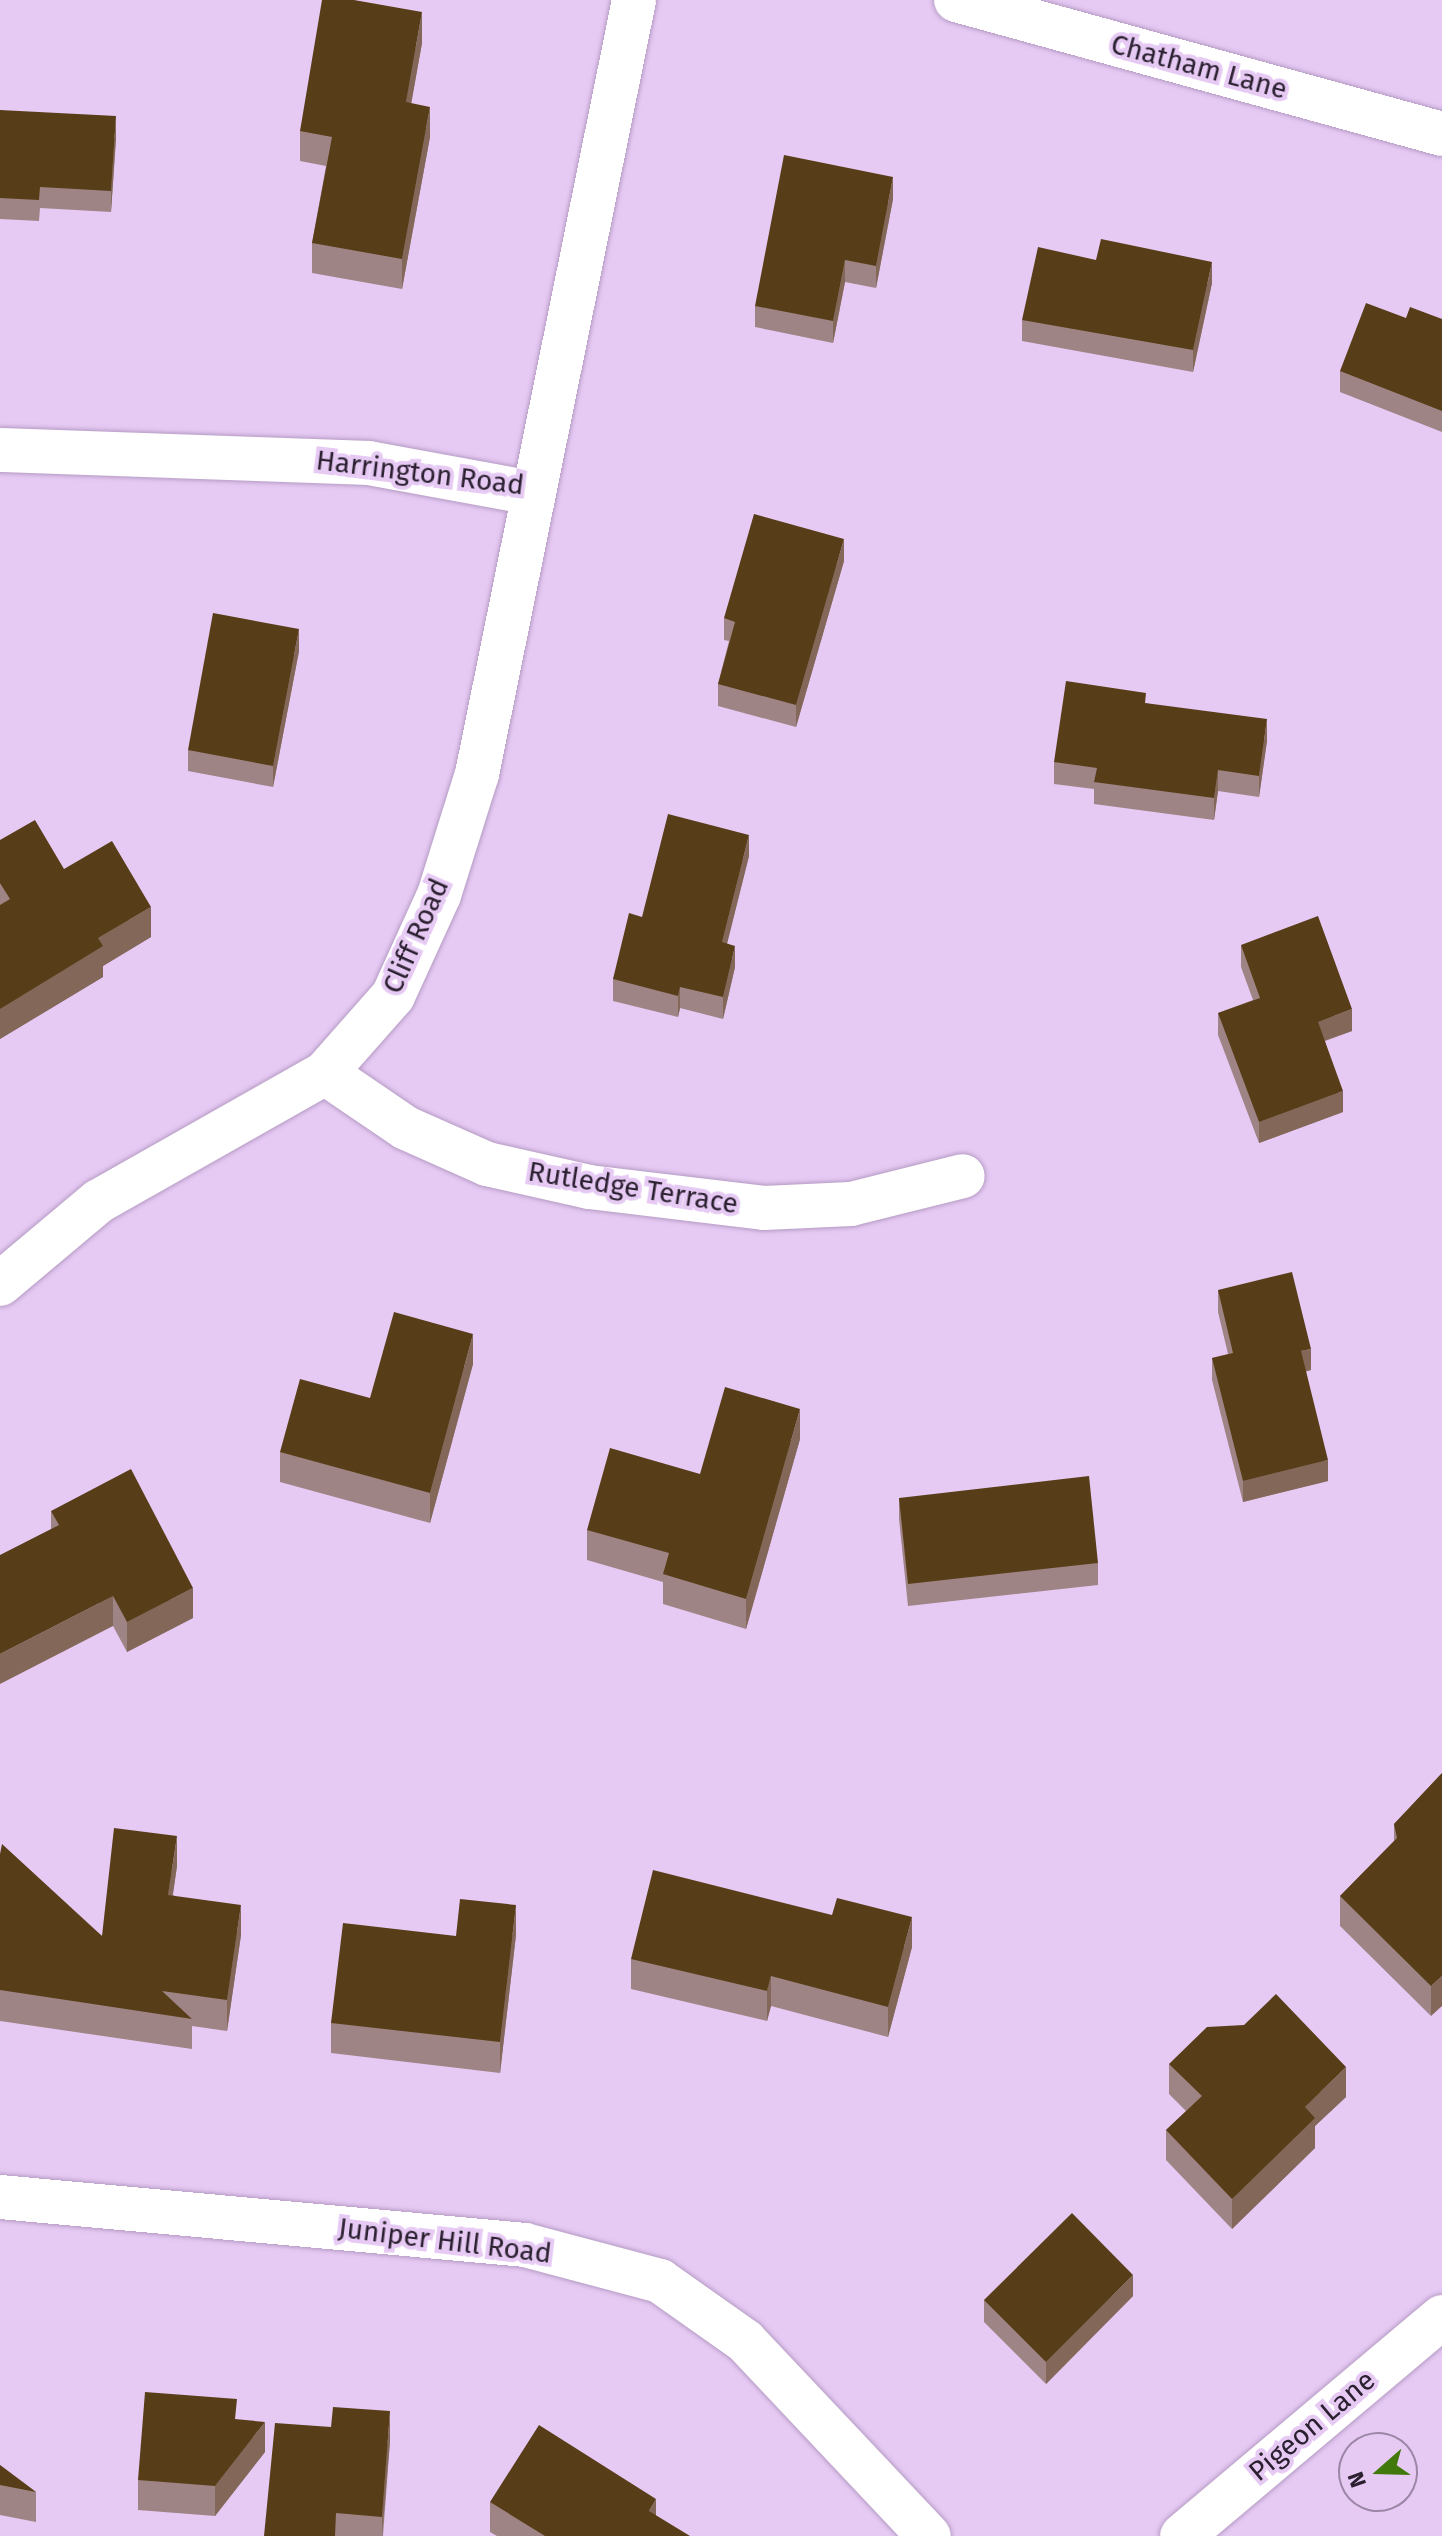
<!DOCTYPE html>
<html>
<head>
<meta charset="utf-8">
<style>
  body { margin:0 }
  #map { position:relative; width:1442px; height:2536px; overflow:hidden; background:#e6caf4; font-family:"Fira Sans",sans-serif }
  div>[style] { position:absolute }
  .roads { filter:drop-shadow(0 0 2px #b59bc3) drop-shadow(0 0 2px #b59bc3) }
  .street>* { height:44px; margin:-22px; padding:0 22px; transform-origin:22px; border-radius:22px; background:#fff }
  .wall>* { inset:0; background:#9f8486 }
  .shaded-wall>* { inset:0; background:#83685a }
  .building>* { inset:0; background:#583e18 }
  span { translate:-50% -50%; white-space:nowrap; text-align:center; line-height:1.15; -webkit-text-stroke:8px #e6caf4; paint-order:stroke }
  .street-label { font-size:28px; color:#2b2030 }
  .north { position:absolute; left:1338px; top:2432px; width:80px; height:80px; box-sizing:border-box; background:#e6caf4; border:2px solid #9b86a6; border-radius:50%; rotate:250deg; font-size:22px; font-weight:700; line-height:32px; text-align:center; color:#2b2030 }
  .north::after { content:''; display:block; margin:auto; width:28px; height:36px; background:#42790c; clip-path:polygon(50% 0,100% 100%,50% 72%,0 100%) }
</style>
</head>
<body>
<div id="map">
  <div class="roads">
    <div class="street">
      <i style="left:956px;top:0;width:504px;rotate:15.41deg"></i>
      <i style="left:0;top:450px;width:369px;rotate:2deg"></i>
      <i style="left:369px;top:463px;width:167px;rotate:10.4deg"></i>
      <i style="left:325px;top:1073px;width:98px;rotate:34.2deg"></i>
      <i style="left:406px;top:1128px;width:89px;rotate:24deg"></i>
      <i style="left:487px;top:1164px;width:105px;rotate:12.7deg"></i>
      <i style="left:589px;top:1187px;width:176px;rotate:6.8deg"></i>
      <i style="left:764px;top:1208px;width:87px;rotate:-2.6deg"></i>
      <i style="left:851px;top:1204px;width:115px;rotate:-14deg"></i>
      <i style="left:0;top:1284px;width:129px;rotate:-40deg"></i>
      <i style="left:99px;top:1201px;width:260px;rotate:-29.5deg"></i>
      <i style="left:325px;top:1073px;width:103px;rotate:-48.6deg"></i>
      <i style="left:393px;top:996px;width:111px;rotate:-65.5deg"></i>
      <i style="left:439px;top:895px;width:127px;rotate:-72.6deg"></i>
      <i style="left:477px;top:774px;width:790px;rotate:-78.53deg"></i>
      <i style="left:0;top:2197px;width:527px;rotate:5.22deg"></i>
      <i style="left:525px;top:2245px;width:140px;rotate:14.9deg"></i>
      <i style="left:660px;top:2281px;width:104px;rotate:35.2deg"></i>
      <i style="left:745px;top:2341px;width:268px;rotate:46.7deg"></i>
      <i style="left:1182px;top:2536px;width:340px;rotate:-40.1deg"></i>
    </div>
  </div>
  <div class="wall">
    <i style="clip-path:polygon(422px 43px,411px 103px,430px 137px,402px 289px,312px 273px,312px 243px,326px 166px,300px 161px,300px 131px)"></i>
    <i style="clip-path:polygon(0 110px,116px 138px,111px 212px,40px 208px,39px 221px,0 219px)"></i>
    <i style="clip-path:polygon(893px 199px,876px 288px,845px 282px,833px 343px,755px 327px,755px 306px)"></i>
    <i style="clip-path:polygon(1212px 283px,1193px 372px,1022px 341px,1022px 320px)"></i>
    <i style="clip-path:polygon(1406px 318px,1442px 319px,1442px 432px,1340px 392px,1340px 371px)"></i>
    <i style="clip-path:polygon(844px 561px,796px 727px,718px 706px,718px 684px,729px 641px,724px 640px,724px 618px)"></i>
    <i style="clip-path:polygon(299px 651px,273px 787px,188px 771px,188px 750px)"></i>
    <i style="clip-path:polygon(1146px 703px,1267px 741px,1259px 797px,1218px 791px,1214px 820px,1094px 804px,1094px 789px,1054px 784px,1054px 762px)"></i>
    <i style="clip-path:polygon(0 840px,64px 869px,151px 937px,103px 966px,103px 977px,0 1039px)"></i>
    <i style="clip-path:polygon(749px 856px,727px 943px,735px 967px,723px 1019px,680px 1008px,678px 1017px,613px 1001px,613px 979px,642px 917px)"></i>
    <i style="clip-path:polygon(1241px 945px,1352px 1031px,1325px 1041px,1343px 1112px,1259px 1143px,1218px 1035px,1218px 1013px,1253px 1000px,1241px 967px)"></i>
    <i style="clip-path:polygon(1218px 1290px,1311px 1370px,1306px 1371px,1328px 1481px,1243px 1502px,1212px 1380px,1212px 1358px,1228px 1354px,1218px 1312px)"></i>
    <i style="clip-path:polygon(473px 1364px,430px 1523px,280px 1482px,280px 1452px,370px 1398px)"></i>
    <i style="clip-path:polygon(800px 1439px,746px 1629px,663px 1604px,663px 1582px,587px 1560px,587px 1530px,700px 1474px)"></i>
    <i style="clip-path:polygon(899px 1498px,1098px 1563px,1098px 1585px,908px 1606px,899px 1519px)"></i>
    <i style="clip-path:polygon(51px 1511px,193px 1618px,127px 1652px,113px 1626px,51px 1529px)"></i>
    <i style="clip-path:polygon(1442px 1773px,1431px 2016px,1340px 1926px,1340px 1896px,1394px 1841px,1394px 1824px)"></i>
    <i style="clip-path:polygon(0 1854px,102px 1936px,177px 1866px,173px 1895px,241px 1935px,227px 2031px,192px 2026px,192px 2049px,0 2021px)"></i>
    <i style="clip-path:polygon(516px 1935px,500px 2073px,331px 2053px,331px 2023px,456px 1936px)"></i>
    <i style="clip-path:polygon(912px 1947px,888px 2037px,771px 2006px,767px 2021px,631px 1989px,631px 1959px)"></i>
    <i style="clip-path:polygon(1169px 2064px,1346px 2097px,1315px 2126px,1315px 2148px,1232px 2229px,1166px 2160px,1166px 2130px,1186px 2111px,1169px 2094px)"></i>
    <i style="clip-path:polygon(1133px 2296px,1046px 2384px,984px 2322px,984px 2300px)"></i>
    <i style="clip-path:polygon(237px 2420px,265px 2452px,215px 2516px,138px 2510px,138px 2480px)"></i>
    <i style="clip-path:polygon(390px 2441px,383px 2536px,264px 2536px)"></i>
    <i style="clip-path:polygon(0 2465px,36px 2492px,36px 2522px,0 2515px)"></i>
    <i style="clip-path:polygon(490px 2502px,690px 2536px,497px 2536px,490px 2532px)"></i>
  </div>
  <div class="shaded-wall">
    <i style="clip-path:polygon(422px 12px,422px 43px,406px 133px,406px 102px)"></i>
    <i style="clip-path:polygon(430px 107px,430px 137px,402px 289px,402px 259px)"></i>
    <i style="clip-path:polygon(116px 116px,116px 138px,111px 212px,111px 191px)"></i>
    <i style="clip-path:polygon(893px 177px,893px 199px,876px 288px,876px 266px)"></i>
    <i style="clip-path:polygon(845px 260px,845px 282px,833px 343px,833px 321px)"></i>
    <i style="clip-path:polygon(1212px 262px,1212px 283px,1193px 372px,1193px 350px)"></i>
    <i style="clip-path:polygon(844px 539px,844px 561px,796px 727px,796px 705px)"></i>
    <i style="clip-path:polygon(299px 629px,299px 651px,273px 787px,273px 766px)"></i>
    <i style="clip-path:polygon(1267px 719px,1267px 741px,1259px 797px,1259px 776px)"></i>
    <i style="clip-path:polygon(1218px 770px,1218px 791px,1214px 820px,1214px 798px)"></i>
    <i style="clip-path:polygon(749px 835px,749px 856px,722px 964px,722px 942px)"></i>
    <i style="clip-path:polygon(151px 907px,151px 937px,103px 966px,103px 977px,0 1039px,0 1009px,98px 938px)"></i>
    <i style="clip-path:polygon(735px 946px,735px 967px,723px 1019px,723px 997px)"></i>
    <i style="clip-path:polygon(680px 987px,680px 1008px,678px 1017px,678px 996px)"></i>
    <i style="clip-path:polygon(1352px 1009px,1352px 1031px,1318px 1043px,1318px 1022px)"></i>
    <i style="clip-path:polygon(1343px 1091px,1343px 1112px,1259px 1143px,1259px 1122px)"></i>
    <i style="clip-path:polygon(473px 1334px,473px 1364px,430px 1523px,430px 1493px)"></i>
    <i style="clip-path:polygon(1311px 1349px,1311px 1370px,1301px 1373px,1301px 1351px)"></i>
    <i style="clip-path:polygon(800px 1409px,800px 1439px,746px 1629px,746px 1599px)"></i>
    <i style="clip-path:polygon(1328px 1460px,1328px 1481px,1243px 1502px,1243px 1481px)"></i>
    <i style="clip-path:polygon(193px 1588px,193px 1618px,127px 1652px,127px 1622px)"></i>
    <i style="clip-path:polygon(113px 1596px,113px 1626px,0 1684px,0 1654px)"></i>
    <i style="clip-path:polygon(177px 1836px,177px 1866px,168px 1925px,168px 1895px)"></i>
    <i style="clip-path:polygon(241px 1905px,241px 1935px,227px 2031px,227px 2000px)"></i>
    <i style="clip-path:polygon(516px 1905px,516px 1935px,500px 2073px,500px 2042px)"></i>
    <i style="clip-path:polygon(912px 1917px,912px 1947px,888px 2037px,888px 2007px)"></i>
    <i style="clip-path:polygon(771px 1976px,771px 2006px,767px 2021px,767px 1991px)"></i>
    <i style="clip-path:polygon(1442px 1976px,1442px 2006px,1431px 2016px,1431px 1986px)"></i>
    <i style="clip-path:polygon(1346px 2067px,1346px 2097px,1315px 2126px,1315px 2148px,1232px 2229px,1232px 2199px,1305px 2107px)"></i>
    <i style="clip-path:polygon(1133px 2275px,1133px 2296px,1046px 2384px,1046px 2362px)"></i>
    <i style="clip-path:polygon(390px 2411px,390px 2441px,382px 2536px,382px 2517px)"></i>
    <i style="clip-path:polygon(265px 2422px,265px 2452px,215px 2516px,215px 2486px)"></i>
    <i style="clip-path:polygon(656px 2499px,656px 2529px,649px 2511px)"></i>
  </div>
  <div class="building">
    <i style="clip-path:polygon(322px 0,354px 0,422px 12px,406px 102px,430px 107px,402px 259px,312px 243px,332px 137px,300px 131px)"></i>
    <i style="clip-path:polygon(0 110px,116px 116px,111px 191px,40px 187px,39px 200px,0 198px)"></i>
    <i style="clip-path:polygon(784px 155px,893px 177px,876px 266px,845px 260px,833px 321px,755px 306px)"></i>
    <i style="clip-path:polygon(1101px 239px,1212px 262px,1193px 350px,1022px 320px,1038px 247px,1096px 260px)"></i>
    <i style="clip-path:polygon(1366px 303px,1406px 318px,1410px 307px,1442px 319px,1442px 411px,1340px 371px)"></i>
    <i style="clip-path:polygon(754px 514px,844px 539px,796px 705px,718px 684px,735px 622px,724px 618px)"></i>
    <i style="clip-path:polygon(213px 613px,299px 629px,273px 766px,188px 750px)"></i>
    <i style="clip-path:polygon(1066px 681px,1146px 693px,1145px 703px,1267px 719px,1259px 776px,1218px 770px,1214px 798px,1094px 782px,1097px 768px,1054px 762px)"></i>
    <i style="clip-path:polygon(668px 814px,749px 835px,722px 942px,735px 946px,723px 997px,680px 987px,678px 996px,613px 979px,629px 913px,642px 917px)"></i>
    <i style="clip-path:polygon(35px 820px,64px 869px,112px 841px,151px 907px,98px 938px,103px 946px,0 1009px,0 905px,10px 899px,0 883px,0 840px)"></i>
    <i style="clip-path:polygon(1318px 916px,1352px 1009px,1318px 1022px,1343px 1091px,1259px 1122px,1218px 1013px,1260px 998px,1241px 945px)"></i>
    <i style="clip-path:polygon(1292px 1272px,1311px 1349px,1301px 1351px,1328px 1460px,1243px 1481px,1212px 1358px,1233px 1353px,1218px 1290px)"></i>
    <i style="clip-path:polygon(394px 1312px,473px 1334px,430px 1493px,280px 1452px,300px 1379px,370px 1398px)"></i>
    <i style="clip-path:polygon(725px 1387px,800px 1409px,746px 1599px,663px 1574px,669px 1553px,587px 1530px,610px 1448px,700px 1474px)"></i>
    <i style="clip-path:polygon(131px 1469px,193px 1588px,127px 1622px,113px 1596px,0 1654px,0 1555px,59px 1525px,51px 1511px)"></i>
    <i style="clip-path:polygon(1089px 1476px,1098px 1563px,908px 1584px,899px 1498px)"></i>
    <i style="clip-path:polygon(1442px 1773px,1442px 1976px,1431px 1986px,1340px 1896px,1397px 1838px,1394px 1824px)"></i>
    <i style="clip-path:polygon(114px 1828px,177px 1836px,168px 1895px,241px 1905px,227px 2000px,162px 1991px,192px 2019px,0 1990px,0 1854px,2px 1844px,102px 1936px)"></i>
    <i style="clip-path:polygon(653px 1870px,832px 1915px,837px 1898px,912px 1917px,888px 2007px,771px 1976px,767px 1991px,631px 1959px)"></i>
    <i style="clip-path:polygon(460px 1899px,516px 1905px,500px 2042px,331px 2023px,343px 1923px,456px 1936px)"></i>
    <i style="clip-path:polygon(1276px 1994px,1346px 2067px,1305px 2107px,1315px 2118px,1232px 2199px,1166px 2130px,1202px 2096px,1169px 2064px,1207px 2027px,1244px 2025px)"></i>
    <i style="clip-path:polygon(1072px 2213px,1133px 2275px,1046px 2362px,984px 2300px)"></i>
    <i style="clip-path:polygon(145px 2392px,237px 2399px,235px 2419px,265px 2422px,215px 2486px,138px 2480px)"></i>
    <i style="clip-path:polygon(333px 2407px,390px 2411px,382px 2517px,336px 2513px,335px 2536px,264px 2536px,275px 2423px,331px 2427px)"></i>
    <i style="clip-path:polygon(539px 2425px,656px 2499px,649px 2511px,690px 2536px,545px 2536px,490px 2502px)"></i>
    <i style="clip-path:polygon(0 2465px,36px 2492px,0 2485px)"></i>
  </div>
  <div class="street-label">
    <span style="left:1199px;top:67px;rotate:15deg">Chatham Lane</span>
    <span style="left:420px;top:473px;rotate:7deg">Harrington Road</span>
    <span style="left:416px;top:936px;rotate:-66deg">Cliff Road</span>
    <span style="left:633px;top:1188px;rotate:9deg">Rutledge Terrace</span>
    <span style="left:445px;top:2241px;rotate:7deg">Juniper Hill Road</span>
    <span style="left:1312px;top:2426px;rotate:-40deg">Pigeon Lane</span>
  </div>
  <div class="north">N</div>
</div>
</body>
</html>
